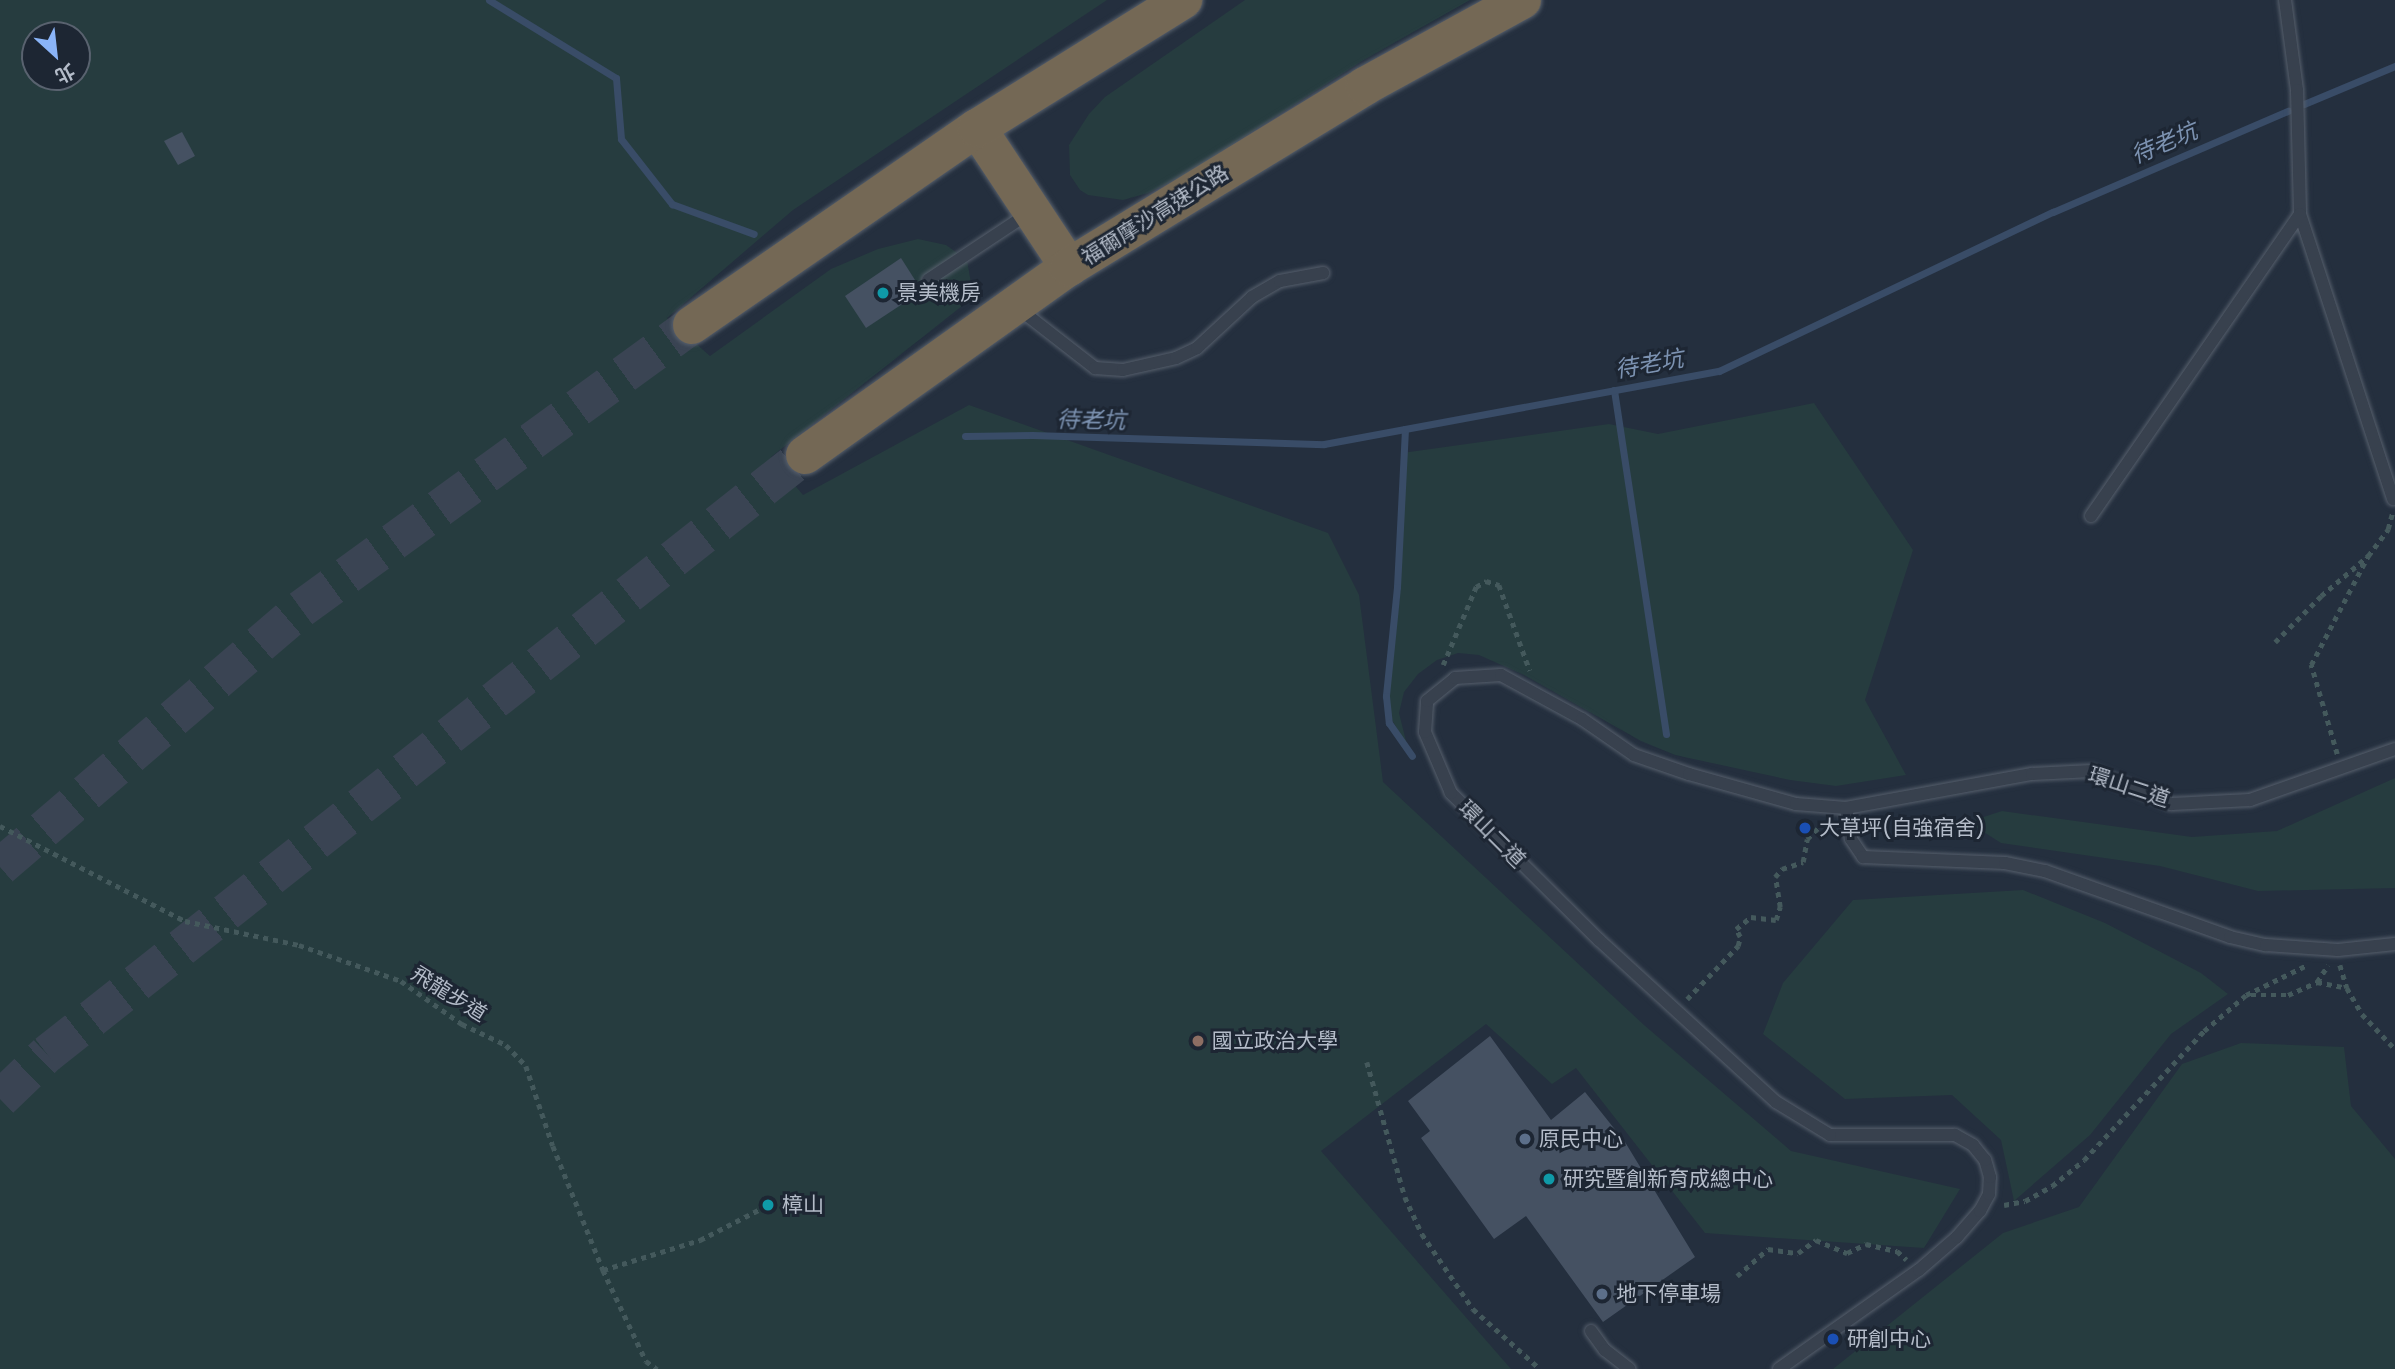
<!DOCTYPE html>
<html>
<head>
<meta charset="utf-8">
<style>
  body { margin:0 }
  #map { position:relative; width:2395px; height:1369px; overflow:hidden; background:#242f3e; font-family:Poppins,"Noto Sans TC",sans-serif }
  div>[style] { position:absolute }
  .green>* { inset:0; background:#263c3f }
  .stream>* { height:7px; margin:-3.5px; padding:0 3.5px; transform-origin:3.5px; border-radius:3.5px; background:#394c67 }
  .building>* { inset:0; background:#455162 }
  .motorway-tunnel>* { height:38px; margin-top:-19px; transform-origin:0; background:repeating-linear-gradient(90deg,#3a4453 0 38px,transparent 0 57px) }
  .path>* { height:4.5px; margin-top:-2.25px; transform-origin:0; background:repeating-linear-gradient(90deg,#44595c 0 5px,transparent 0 10px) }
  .roads { filter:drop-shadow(0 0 2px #565f6c) drop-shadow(0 0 2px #565f6c) }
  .service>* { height:12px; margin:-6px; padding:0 6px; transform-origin:6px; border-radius:6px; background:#38414e }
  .motorway>* { height:38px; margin:-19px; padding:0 19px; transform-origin:19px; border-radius:19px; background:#746855 }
  .dots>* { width:19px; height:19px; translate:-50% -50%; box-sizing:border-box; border:4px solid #1d2633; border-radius:50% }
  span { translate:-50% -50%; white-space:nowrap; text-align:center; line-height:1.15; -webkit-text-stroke:6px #1d2633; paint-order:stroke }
  .street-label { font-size:21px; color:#b4bcc9 }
  .poi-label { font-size:21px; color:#b4bcc9 }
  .left { translate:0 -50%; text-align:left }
  .water-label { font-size:23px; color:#7c92b1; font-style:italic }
  .north { position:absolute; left:21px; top:21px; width:70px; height:70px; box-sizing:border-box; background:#1d2633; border:2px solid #59626f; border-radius:50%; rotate:153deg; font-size:19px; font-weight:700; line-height:28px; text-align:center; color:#b4bcc9 }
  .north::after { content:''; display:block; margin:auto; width:24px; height:32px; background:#8ab4f8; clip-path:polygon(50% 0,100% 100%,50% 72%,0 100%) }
</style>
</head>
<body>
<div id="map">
  <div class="green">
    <i style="clip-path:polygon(evenodd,0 0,1107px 0,793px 210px,667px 318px,710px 356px,831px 269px,878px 249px,918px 239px,946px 245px,967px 260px,972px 289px,962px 306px,771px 457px,803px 495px,969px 405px,1328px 533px,1359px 595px,1383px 782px,1644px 1025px,1791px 1151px,1960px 1189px,1924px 1248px,1705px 1233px,1576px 1068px,1552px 1084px,1486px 1024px,1321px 1151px,1511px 1369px,0 1369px,0 0,35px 35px,77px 35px,77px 77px,35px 77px,35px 35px)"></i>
    <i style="clip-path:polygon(1245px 0,1470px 0,1362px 61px,1185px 175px,1148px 193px,1123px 200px,1088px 195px,1080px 190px,1070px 175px,1069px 145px,1089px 114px,1105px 97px)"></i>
    <i style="clip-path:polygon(1814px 403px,1913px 550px,1865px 700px,1906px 775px,1836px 786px,1790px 780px,1675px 755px,1641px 741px,1524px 675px,1479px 655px,1458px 653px,1437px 660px,1418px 674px,1404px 692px,1399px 713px,1407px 745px,1389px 715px,1388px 696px,1400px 595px,1402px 453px,1609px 424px,1658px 434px)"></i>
    <i style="clip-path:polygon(2395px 778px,2395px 888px,2258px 891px,2160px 866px,2001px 843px,1968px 822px,2002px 811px,2192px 837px,2277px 831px)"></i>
    <i style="clip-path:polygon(2023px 890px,2105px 923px,2201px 973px,2228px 994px,2171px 1034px,2090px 1135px,2014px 1201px,2001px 1140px,1952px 1095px,1845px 1099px,1763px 1034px,1783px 983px,1853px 900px)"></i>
    <i style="clip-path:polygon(2241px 1043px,2344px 1047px,2351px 1106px,2395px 1159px,2395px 1369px,1833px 1369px,2003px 1233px,2079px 1207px,2182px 1064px)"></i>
  </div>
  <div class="stream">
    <i style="left:489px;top:0;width:149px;rotate:31.6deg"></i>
    <i style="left:616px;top:78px;width:61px;rotate:85.3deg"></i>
    <i style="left:621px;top:139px;width:83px;rotate:51.9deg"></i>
    <i style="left:672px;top:204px;width:87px;rotate:20.1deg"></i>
    <i style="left:2304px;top:104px;width:99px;rotate:-22.7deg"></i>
    <i style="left:1614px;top:390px;width:348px;rotate:81.4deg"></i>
    <i style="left:1405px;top:429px;width:158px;rotate:92.9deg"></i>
    <i style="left:1397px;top:587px;width:110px;rotate:95.8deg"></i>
    <i style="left:1386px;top:696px;width:27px;rotate:84deg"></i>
    <i style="left:1389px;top:723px;width:40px;rotate:55.1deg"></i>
    <i style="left:965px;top:436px;width:67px;rotate:-0.9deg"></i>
    <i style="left:1032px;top:435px;width:292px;rotate:1.8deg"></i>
    <i style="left:1324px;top:444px;width:402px;rotate:-10.5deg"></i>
    <i style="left:1719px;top:371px;width:370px;rotate:-25.5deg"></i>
    <i style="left:2053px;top:212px;width:256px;rotate:-23.3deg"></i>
  </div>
  <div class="building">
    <i style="clip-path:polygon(182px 132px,195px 156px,178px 165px,164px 141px)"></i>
    <i style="clip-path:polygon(901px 258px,922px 291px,866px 328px,845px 296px)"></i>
    <i style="clip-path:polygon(1490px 1036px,1551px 1120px,1585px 1092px,1625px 1142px,1695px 1257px,1603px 1322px,1526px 1216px,1494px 1239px,1421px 1138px,1430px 1131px,1408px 1101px)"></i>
  </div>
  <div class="motorway-tunnel">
    <i style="left:0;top:867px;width:396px;rotate:-40.6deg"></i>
    <i style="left:301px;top:609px;width:483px;rotate:-36deg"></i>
    <i style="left:0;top:1099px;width:65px;rotate:-43.8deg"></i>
    <i style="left:47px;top:1054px;width:966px;rotate:-38.32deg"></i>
  </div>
  <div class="path">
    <i style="left:2275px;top:642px;width:65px;rotate:-45deg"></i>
    <i style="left:2321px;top:596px;width:62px;rotate:-40.4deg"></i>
    <i style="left:2368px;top:556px;width:34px;rotate:-53deg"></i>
    <i style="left:2388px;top:529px;width:16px;rotate:-75deg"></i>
    <i style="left:1443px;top:665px;width:85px;rotate:-67.1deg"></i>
    <i style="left:1476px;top:587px;width:12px;rotate:-31deg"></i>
    <i style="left:1486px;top:581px;width:14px;rotate:17deg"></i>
    <i style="left:1499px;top:585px;width:91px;rotate:70.2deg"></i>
    <i style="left:2337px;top:754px;width:93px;rotate:-106.3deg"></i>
    <i style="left:2311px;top:665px;width:123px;rotate:-62.4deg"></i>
    <i style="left:0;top:826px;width:208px;rotate:27.2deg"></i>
    <i style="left:185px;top:921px;width:116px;rotate:11.9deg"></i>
    <i style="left:299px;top:945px;width:108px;rotate:19.4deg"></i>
    <i style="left:401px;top:981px;width:75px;rotate:35.2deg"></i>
    <i style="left:462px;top:1024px;width:49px;rotate:25.5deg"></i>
    <i style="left:506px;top:1045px;width:29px;rotate:46deg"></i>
    <i style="left:526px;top:1066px;width:84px;rotate:71.4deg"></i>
    <i style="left:553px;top:1146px;width:134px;rotate:68deg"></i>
    <i style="left:603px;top:1270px;width:101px;rotate:64.7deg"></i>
    <i style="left:646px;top:1361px;width:14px;rotate:36deg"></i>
    <i style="left:2340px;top:965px;width:24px;rotate:73deg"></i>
    <i style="left:2347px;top:988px;width:30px;rotate:60deg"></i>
    <i style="left:2362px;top:1014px;width:48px;rotate:46.7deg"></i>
    <i style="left:2317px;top:982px;width:20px;rotate:-57deg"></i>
    <i style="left:2251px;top:995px;width:37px"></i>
    <i style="left:2288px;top:995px;width:32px;rotate:-24deg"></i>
    <i style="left:2317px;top:982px;width:31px;rotate:11deg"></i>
    <i style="left:1687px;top:999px;width:74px;rotate:-46.1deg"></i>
    <i style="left:1738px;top:946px;width:9px;rotate:-77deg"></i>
    <i style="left:1740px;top:937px;width:9px;rotate:-117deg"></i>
    <i style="left:1736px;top:929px;width:19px;rotate:-39deg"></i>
    <i style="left:1751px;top:917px;width:25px;rotate:7deg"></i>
    <i style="left:1776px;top:920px;width:14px;rotate:-73deg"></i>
    <i style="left:1780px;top:907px;width:30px;rotate:-99deg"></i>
    <i style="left:1775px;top:877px;width:11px;rotate:-49deg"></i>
    <i style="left:1782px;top:869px;width:22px;rotate:-18deg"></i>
    <i style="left:1803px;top:862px;width:23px;rotate:-80deg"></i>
    <i style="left:1807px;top:839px;width:21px;rotate:-45deg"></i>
    <i style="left:1367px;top:1062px;width:140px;rotate:74.3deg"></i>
    <i style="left:1405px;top:1197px;width:41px;rotate:65.3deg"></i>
    <i style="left:1422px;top:1234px;width:91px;rotate:55.8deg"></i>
    <i style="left:1473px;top:1309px;width:90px;rotate:41.8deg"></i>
    <i style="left:2004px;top:1205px;width:21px;rotate:-11deg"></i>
    <i style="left:2025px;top:1201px;width:31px;rotate:-29deg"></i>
    <i style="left:2052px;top:1186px;width:41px;rotate:-39.1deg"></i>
    <i style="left:2084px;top:1160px;width:176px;rotate:-47.1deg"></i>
    <i style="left:2204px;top:1031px;width:55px;rotate:-40.6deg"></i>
    <i style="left:2246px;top:995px;width:68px;rotate:-26.2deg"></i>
    <i style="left:603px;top:1270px;width:102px;rotate:-17.2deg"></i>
    <i style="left:700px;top:1240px;width:76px;rotate:-27.2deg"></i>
    <i style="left:1737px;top:1276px;width:41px;rotate:-41.1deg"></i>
    <i style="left:1768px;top:1249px;width:30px;rotate:8deg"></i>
    <i style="left:1798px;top:1253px;width:22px;rotate:-36deg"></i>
    <i style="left:1816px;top:1240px;width:34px;rotate:23deg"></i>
    <i style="left:1847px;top:1253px;width:21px;rotate:-25deg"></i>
    <i style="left:1866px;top:1244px;width:32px;rotate:13deg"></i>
    <i style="left:1897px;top:1251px;width:13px;rotate:42deg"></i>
  </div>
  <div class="roads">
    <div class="service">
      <i style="left:2285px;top:0;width:91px;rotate:82.4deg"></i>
      <i style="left:2297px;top:90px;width:124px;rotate:88.6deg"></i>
      <i style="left:2300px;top:214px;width:300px;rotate:71.9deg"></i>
      <i style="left:928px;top:280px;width:121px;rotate:-33.6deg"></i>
      <i style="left:1018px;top:308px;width:98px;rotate:37.9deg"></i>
      <i style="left:1095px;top:368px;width:28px;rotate:4deg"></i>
      <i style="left:1123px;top:370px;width:54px;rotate:-12.8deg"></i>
      <i style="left:1176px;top:358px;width:23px;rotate:-25deg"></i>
      <i style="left:1197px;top:348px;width:75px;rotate:-42.8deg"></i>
      <i style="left:1252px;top:297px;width:32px;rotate:-30deg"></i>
      <i style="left:1280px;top:281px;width:44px;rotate:-10.5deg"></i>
      <i style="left:2091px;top:516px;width:367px;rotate:-55.3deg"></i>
      <i style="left:1846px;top:808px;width:31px;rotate:81deg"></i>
      <i style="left:1851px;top:839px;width:22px;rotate:56deg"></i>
      <i style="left:1863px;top:857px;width:142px;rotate:2.4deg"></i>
      <i style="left:2005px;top:863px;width:41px;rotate:11.3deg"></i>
      <i style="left:2045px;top:871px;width:196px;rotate:19.6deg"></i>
      <i style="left:2230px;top:937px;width:37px;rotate:13deg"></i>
      <i style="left:2266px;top:945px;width:72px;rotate:4deg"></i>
      <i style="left:2338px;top:950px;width:57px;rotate:-6deg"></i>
      <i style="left:1591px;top:1331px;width:24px;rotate:54deg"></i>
      <i style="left:1605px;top:1350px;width:31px;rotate:38deg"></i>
      <i style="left:1779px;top:1369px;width:171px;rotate:-35.3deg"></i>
      <i style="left:1919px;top:1270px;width:50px;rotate:-41deg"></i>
      <i style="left:1957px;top:1237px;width:35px;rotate:-49deg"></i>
      <i style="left:1980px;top:1211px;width:19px;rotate:-62deg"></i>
      <i style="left:1989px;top:1194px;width:17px;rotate:-87deg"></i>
      <i style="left:1990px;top:1177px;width:18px;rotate:-106deg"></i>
      <i style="left:1985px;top:1160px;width:19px;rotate:-129deg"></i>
      <i style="left:1973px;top:1145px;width:21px;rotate:-151deg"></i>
      <i style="left:1955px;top:1135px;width:125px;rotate:180deg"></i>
      <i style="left:1830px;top:1135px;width:63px;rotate:-148.6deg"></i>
      <i style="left:1776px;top:1102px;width:240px;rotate:-137.5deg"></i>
      <i style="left:1599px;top:940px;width:209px;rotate:-135.2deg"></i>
      <i style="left:1451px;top:793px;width:66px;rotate:-113.1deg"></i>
      <i style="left:1425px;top:732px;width:31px;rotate:-86deg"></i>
      <i style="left:1427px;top:701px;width:36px;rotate:-39deg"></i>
      <i style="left:1455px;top:678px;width:46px;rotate:-3.7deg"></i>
      <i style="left:1501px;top:675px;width:92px;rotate:28.5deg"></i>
      <i style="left:1582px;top:719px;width:63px;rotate:34.7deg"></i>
      <i style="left:1634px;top:755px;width:58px;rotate:19.1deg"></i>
      <i style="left:1689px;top:774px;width:111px;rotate:15.7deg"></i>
      <i style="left:1796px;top:804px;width:50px;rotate:4.6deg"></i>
      <i style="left:1846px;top:808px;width:189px;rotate:-10.4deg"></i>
      <i style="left:2032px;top:774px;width:60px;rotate:-2.9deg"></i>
      <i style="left:2092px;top:771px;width:86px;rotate:22.7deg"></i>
      <i style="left:2171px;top:804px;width:79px;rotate:-2.9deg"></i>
      <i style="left:2250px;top:800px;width:154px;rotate:-19.4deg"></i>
    </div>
    <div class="motorway">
      <i style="left:977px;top:128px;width:167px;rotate:56.5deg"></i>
      <i style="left:692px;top:325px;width:346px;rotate:-34.7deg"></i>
      <i style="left:977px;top:128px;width:243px;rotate:-31.9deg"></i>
      <i style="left:805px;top:455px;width:324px;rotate:-35.5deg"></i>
      <i style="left:1069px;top:267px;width:347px;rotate:-31.4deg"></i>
      <i style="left:1365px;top:86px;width:179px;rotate:-28.7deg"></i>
    </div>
  </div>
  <div class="dots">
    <i style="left:883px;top:293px;background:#0f9aa8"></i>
    <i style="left:1805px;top:828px;background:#1a4fb4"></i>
    <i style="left:1198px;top:1041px;background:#8d6e63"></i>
    <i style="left:1525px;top:1139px;background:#5c6f8a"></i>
    <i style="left:1549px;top:1179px;background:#0f9aa8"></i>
    <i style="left:768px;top:1205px;background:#0f9aa8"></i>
    <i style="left:1602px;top:1294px;background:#5c6f8a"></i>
    <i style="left:1833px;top:1339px;background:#1a4fb4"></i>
  </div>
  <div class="street-label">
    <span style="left:1155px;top:215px;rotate:-32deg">福爾摩沙高速公路</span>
    <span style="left:2129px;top:787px;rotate:18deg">環山二道</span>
    <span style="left:1492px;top:834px;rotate:45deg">環山二道</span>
    <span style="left:449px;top:994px;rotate:32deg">飛龍步道</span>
  </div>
  <div class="poi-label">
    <span class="left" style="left:897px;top:293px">景美機房</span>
    <span class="left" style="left:1819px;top:828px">大草坪(自強宿舍)</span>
    <span class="left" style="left:1212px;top:1041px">國立政治大學</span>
    <span class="left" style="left:1539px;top:1139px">原民中心</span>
    <span class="left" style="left:1563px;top:1179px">研究暨創新育成總中心</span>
    <span class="left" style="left:782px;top:1205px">樟山</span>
    <span class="left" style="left:1616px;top:1294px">地下停車場</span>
    <span class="left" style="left:1847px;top:1339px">研創中心</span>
  </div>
  <div class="water-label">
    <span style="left:2164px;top:143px;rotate:-23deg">待老坑</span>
    <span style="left:1649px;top:364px;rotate:-10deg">待老坑</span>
    <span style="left:1091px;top:420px;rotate:1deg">待老坑</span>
  </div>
  <div class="north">北</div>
</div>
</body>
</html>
